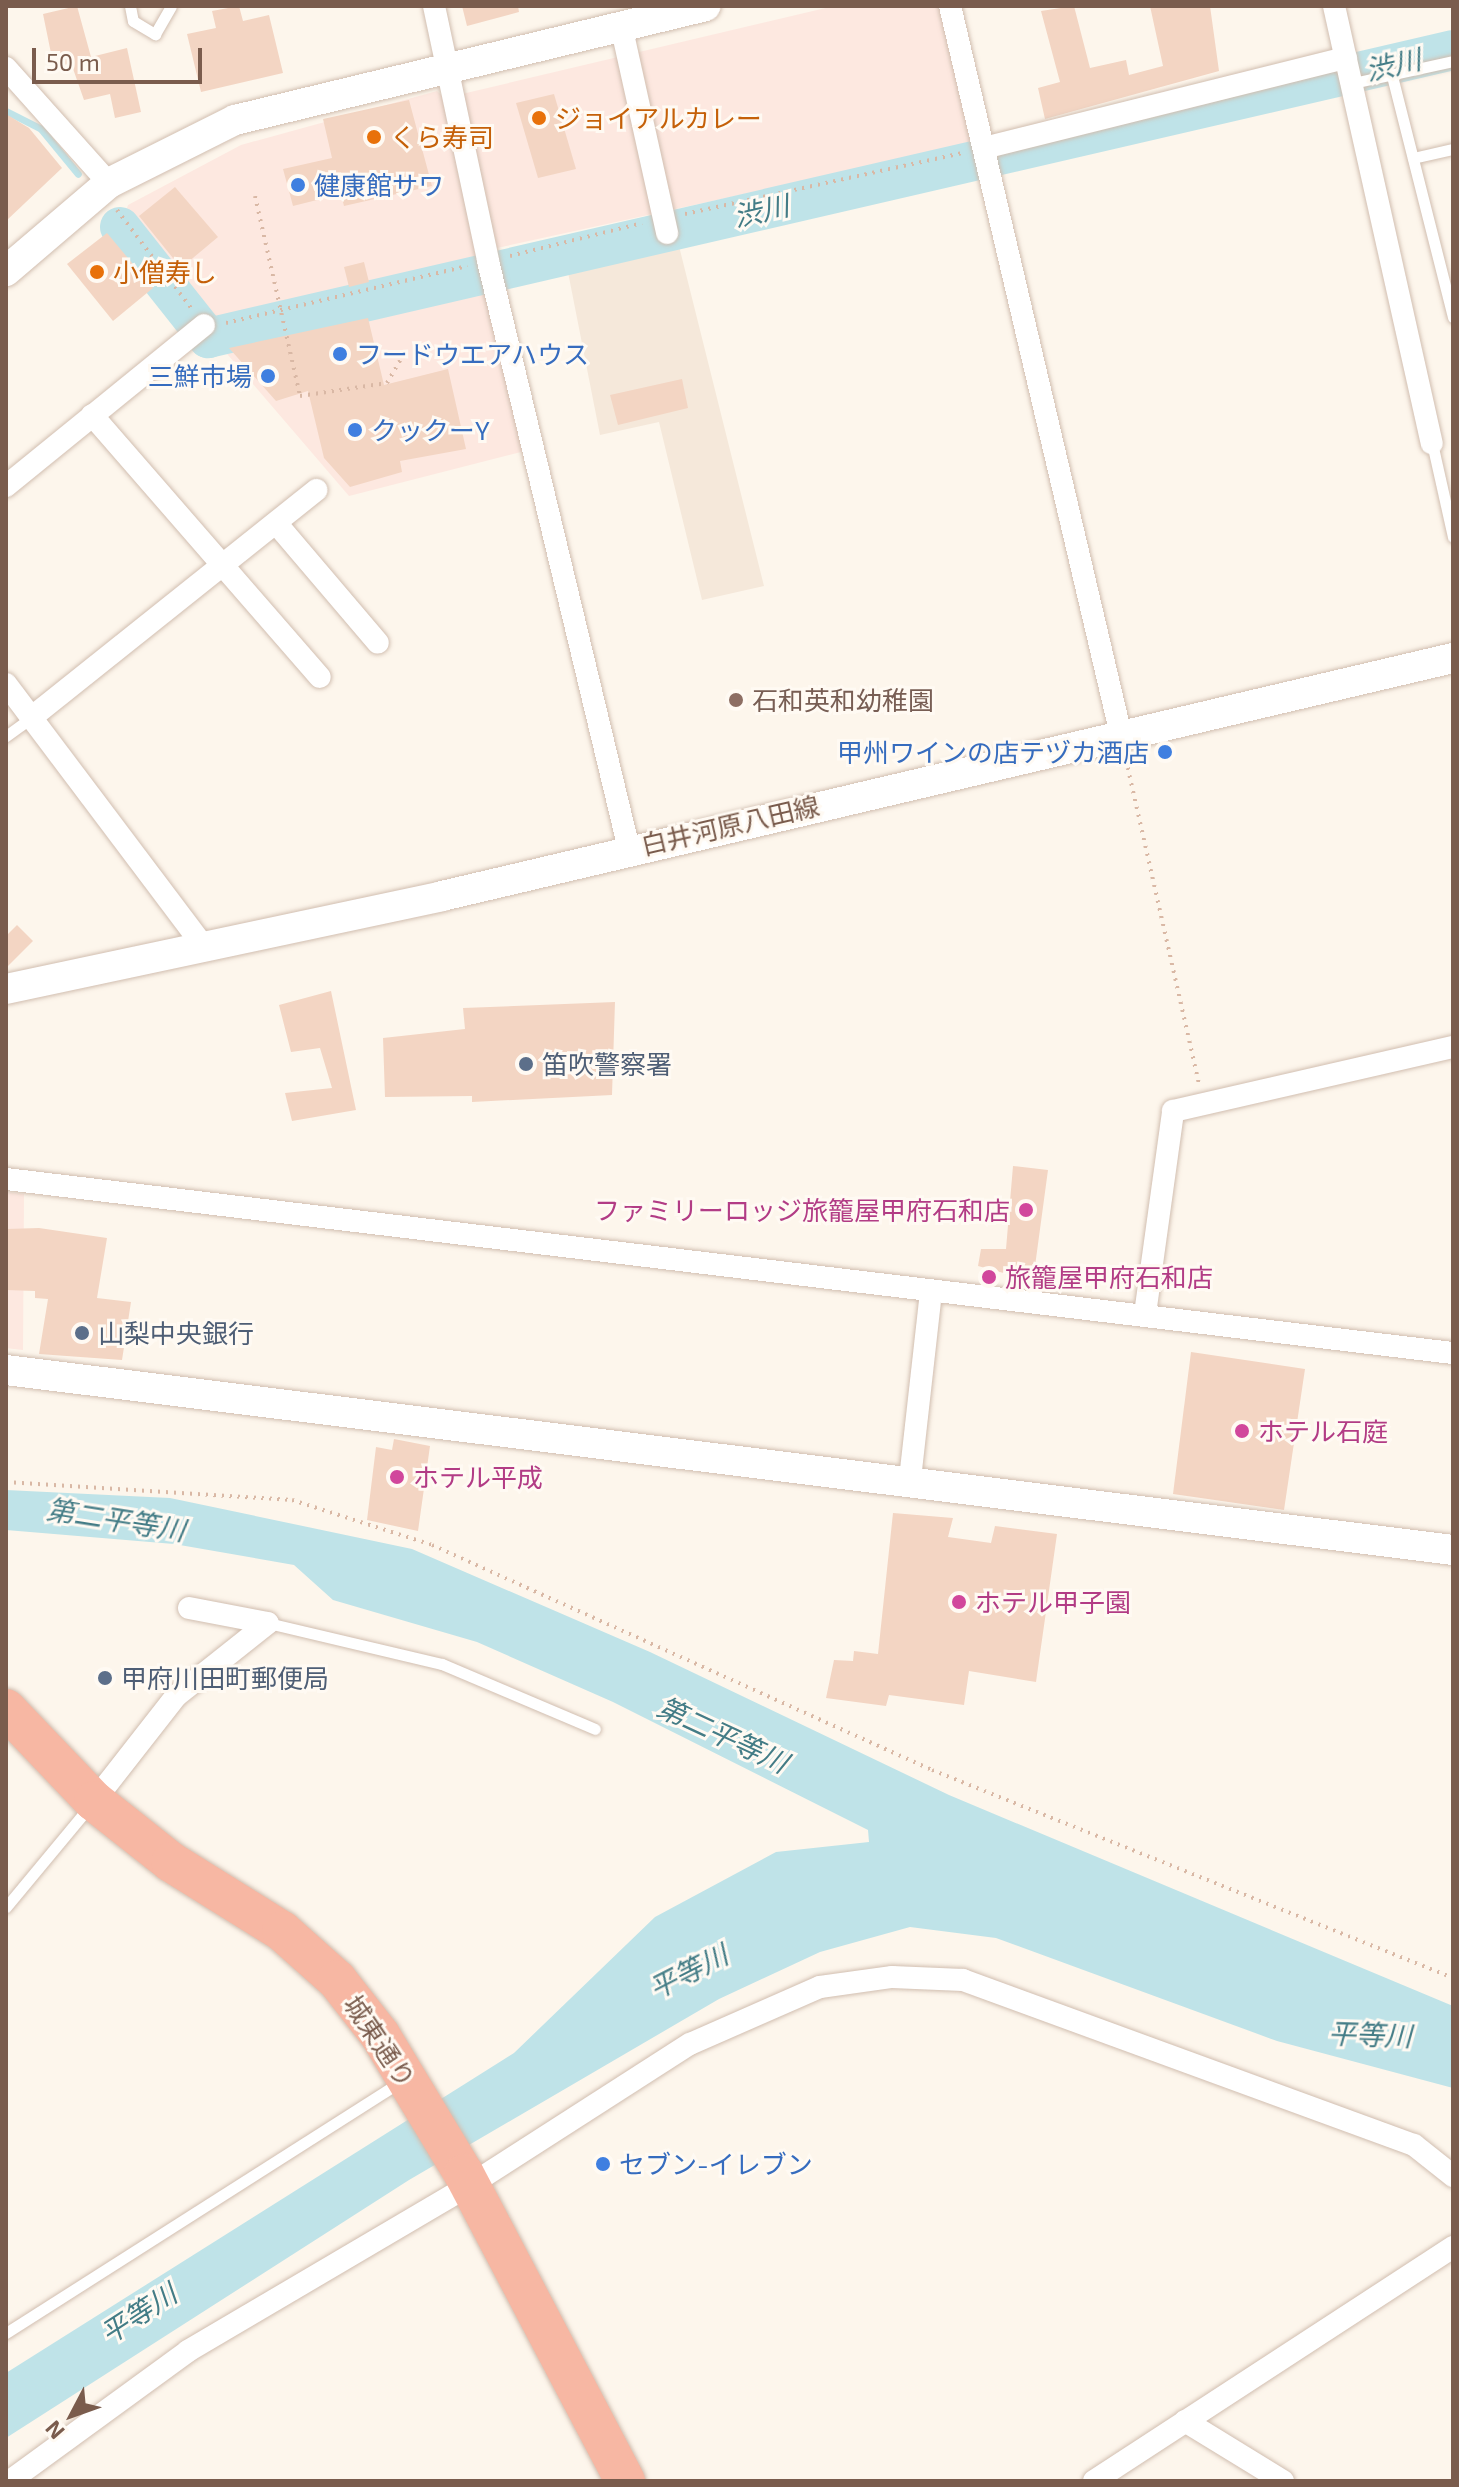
<!DOCTYPE html>
<html>
<head>
<meta charset="utf-8">
<style>
  body { margin:0 }
  #map { position:relative; width:1459px; height:2487px; overflow:hidden; background:#fdf6ec; font-family:"Exo 2","Noto Sans JP",sans-serif }
  div>[style] { position:absolute }
  .residential>* { inset:0; background:#f5e8da }
  .commercial>* { inset:0; background:#fde8e0 }
  .water>* { inset:0; background:#bfe3e8 }
  .stream>* { height:7px; margin:-3.5px; padding:0 3.5px; transform-origin:3.5px; border-radius:3.5px; background:#bfe3e8 }
  .river>* { height:40px; margin:-20px; padding:0 20px; transform-origin:20px; border-radius:20px; background:#bfe3e8 }
  .building>* { inset:0; background:#f3d5c3 }
  .path>* { height:4px; margin-top:-2px; transform-origin:0; background:repeating-linear-gradient(90deg,#d9b8a5 0 2px,transparent 0 8px) }
  .roads { filter:drop-shadow(0 0 2px #d1beb0) drop-shadow(0 0 2px #d1beb0) }
  .lane>* { height:11px; margin:-5.5px; padding:0 5.5px; transform-origin:5.5px; border-radius:5.5px; background:#fff }
  .street>* { height:22px; margin:-11px; padding:0 11px; transform-origin:11px; border-radius:11px; background:#fff }
  .secondary>* { height:30px; margin:-15px; padding:0 15px; transform-origin:15px; border-radius:15px; background:#fff }
  .highway>* { height:40px; margin:-20px; padding:0 20px; transform-origin:20px; border-radius:20px; background:#f7b7a3 }
  .dots>* { width:22px; height:22px; translate:-50% -50%; box-sizing:border-box; border:4px solid #fffaf3; border-radius:50% }
  span { translate:-50% -50%; white-space:nowrap; text-align:center; line-height:1.15; -webkit-text-stroke:6px #fffaf3; paint-order:stroke }
  .food-label { font-size:26px; color:#c56008 }
  .left { translate:0 -50%; text-align:left }
  .shop-label { font-size:26px; color:#366cbe }
  .right { translate:-100% -50%; text-align:right }
  .education-label { font-size:26px; color:#785e54 }
  .street-label { font-size:26px; color:#7a5c4d }
  .service-label { font-size:26px; color:#4e5e75 }
  .hotel-label { font-size:26px; color:#b23c85 }
  .water-label { font-size:28px; color:#437c86; font-style:italic }
  .frame { position:absolute; inset:0; border:8px solid #7a5c4d; pointer-events:none }
  .north { position:absolute; left:32px; top:2375px; width:80px; height:80px; -webkit-text-stroke:6px #fffaf3; paint-order:stroke; rotate:229deg; font-size:22px; font-weight:700; line-height:32px; text-align:center; color:#7a5c4d }
  .north::after { content:''; display:block; margin:auto; width:28px; height:36px; background:#7a5c4d; clip-path:polygon(50% 0,100% 100%,50% 72%,0 100%) }
  .scale { position:absolute; left:32px; top:48px; width:170px; height:36px; box-sizing:border-box; border:4px solid #7a5c4d; border-top:0; padding-left:10px; font-size:24px; line-height:28px; white-space:nowrap; color:#7a5c4d; -webkit-text-stroke:6px #fffaf3; paint-order:stroke }
</style>
</head>
<body>
<div id="map">
  <div class="residential">
    <i style="clip-path:polygon(676px 234px,764px 586px,702px 600px,659px 422px,600px 435px,566px 262px)"></i>
  </div>
  <div class="commercial">
    <i style="clip-path:polygon(834px 6px,939px 6px,973px 144px,497px 248px,462px 94px)"></i>
    <i style="clip-path:polygon(437px 91px,448px 101px,529px 450px,349px 496px,222px 348px,211px 322px,125px 214px,128px 205px,241px 145px)"></i>
    <i style="clip-path:polygon(6px 1192px,24px 1194px,23px 1350px,6px 1348px)"></i>
  </div>
  <div class="water">
    <i style="clip-path:polygon(6px 1490px,170px 1498px,412px 1549px,650px 1652px,949px 1795px,1453px 2006px,1453px 2088px,1277px 2041px,996px 1938px,910px 1927px,820px 1952px,719px 1999px,409px 2180px,6px 2438px,6px 2373px,514px 2053px,655px 1917px,776px 1852px,869px 1842px,868px 1830px,613px 1702px,477px 1642px,333px 1600px,294px 1565px,174px 1544px,6px 1530px)"></i>
  </div>
  <div class="stream">
    <i style="left:6px;top:111px;width:39px;rotate:27deg"></i>
    <i style="left:41px;top:129px;width:58px;rotate:50.6deg"></i>
  </div>
  <div class="river">
    <i style="left:120px;top:227px;width:142px;rotate:51.6deg"></i>
    <i style="left:208px;top:338px;width:1278px;rotate:-13.02deg"></i>
  </div>
  <div class="building">
    <i style="clip-path:polygon(77px 6px,91px 57px,127px 48px,141px 112px,115px 118px,110px 94px,84px 100px,71px 63px,54px 68px,43px 14px)"></i>
    <i style="clip-path:polygon(239px 6px,243px 21px,269px 15px,283px 73px,201px 92px,187px 34px,216px 28px,212px 11px)"></i>
    <i style="clip-path:polygon(462px 6px,518px 6px,519px 12px,467px 26px)"></i>
    <i style="clip-path:polygon(1074px 6px,1090px 68px,1126px 60px,1129px 75px,1163px 66px,1150px 6px,1210px 6px,1219px 71px,1045px 119px,1038px 88px,1060px 82px,1041px 11px)"></i>
    <i style="clip-path:polygon(554px 94px,576px 169px,538px 178px,516px 103px)"></i>
    <i style="clip-path:polygon(409px 100px,432px 186px,344px 206px,341px 194px,293px 206px,283px 169px,332px 158px,323px 119px)"></i>
    <i style="clip-path:polygon(6px 114px,29px 128px,62px 168px,6px 221px)"></i>
    <i style="clip-path:polygon(175px 187px,218px 237px,181px 268px,139px 216px)"></i>
    <i style="clip-path:polygon(107px 233px,153px 288px,113px 321px,67px 264px)"></i>
    <i style="clip-path:polygon(364px 262px,369px 282px,349px 287px,344px 267px)"></i>
    <i style="clip-path:polygon(368px 318px,384px 385px,448px 369px,466px 449px,400px 461px,402px 472px,350px 487px,324px 458px,308px 391px,276px 401px,229px 348px)"></i>
    <i style="clip-path:polygon(682px 379px,688px 408px,618px 425px,610px 395px)"></i>
    <i style="clip-path:polygon(17px 925px,33px 941px,6px 968px,6px 936px)"></i>
    <i style="clip-path:polygon(331px 991px,356px 1110px,292px 1121px,285px 1093px,332px 1088px,320px 1048px,291px 1052px,279px 1005px)"></i>
    <i style="clip-path:polygon(615px 1002px,612px 1095px,472px 1102px,472px 1096px,385px 1097px,383px 1038px,465px 1029px,463px 1008px)"></i>
    <i style="clip-path:polygon(1013px 1166px,1048px 1170px,1033px 1281px,978px 1266px,981px 1249px,1006px 1249px)"></i>
    <i style="clip-path:polygon(39px 1228px,107px 1238px,97px 1298px,131px 1302px,122px 1360px,39px 1354px,48px 1299px,35px 1298px,35px 1291px,6px 1290px,6px 1229px)"></i>
    <i style="clip-path:polygon(1191px 1352px,1305px 1369px,1284px 1510px,1173px 1494px)"></i>
    <i style="clip-path:polygon(394px 1439px,430px 1446px,418px 1531px,367px 1520px,376px 1447px,392px 1450px)"></i>
    <i style="clip-path:polygon(893px 1513px,953px 1518px,948px 1537px,991px 1543px,995px 1526px,1057px 1534px,1036px 1682px,969px 1671px,964px 1705px,889px 1695px,886px 1706px,826px 1698px,834px 1660px,853px 1661px,854px 1651px,878px 1654px)"></i>
  </div>
  <div class="path">
    <i style="left:255px;top:196px;width:205px;rotate:77.3deg"></i>
    <i style="left:300px;top:396px;width:88px;rotate:-8.5deg"></i>
    <i style="left:387px;top:383px;width:30px;rotate:-60deg"></i>
    <i style="left:117px;top:210px;width:123px;rotate:52.9deg"></i>
    <i style="left:685px;top:214px;width:284px;rotate:-12.4deg"></i>
    <i style="left:510px;top:256px;width:136px;rotate:-14deg"></i>
    <i style="left:226px;top:323px;width:248px;rotate:-13.3deg"></i>
    <i style="left:1126px;top:760px;width:331px;rotate:77.3deg"></i>
    <i style="left:6px;top:1482px;width:287px;rotate:3.6deg"></i>
    <i style="left:292px;top:1500px;width:147px;rotate:17.8deg"></i>
    <i style="left:432px;top:1545px;width:548px;rotate:24.23deg"></i>
    <i style="left:932px;top:1770px;width:561px;rotate:21.76deg"></i>
  </div>
  <div class="roads">
    <div class="lane">
      <i style="left:130px;top:6px;width:15px;rotate:79deg"></i>
      <i style="left:133px;top:21px;width:26px;rotate:31deg"></i>
      <i style="left:155px;top:34px;width:32px;rotate:-60deg"></i>
      <i style="left:1392px;top:76px;width:249px;rotate:75.8deg"></i>
      <i style="left:1353px;top:83px;width:102px;rotate:-12.4deg"></i>
      <i style="left:1413px;top:158px;width:41px;rotate:-12.7deg"></i>
      <i style="left:1432px;top:443px;width:96px;rotate:77.4deg"></i>
      <i style="left:6px;top:736px;width:32px;rotate:-36deg"></i>
      <i style="left:268px;top:1623px;width:179px;rotate:13.3deg"></i>
      <i style="left:442px;top:1664px;width:166px;rotate:23deg"></i>
      <i style="left:6px;top:1907px;width:131px;rotate:-50.3deg"></i>
      <i style="left:6px;top:2333px;width:469px;rotate:-32.5deg"></i>
    </div>
    <div class="street">
      <i style="left:434px;top:6px;width:261px;rotate:78deg"></i>
      <i style="left:488px;top:261px;width:605px;rotate:76.52deg"></i>
      <i style="left:950px;top:6px;width:749px;rotate:76.8deg"></i>
      <i style="left:1334px;top:6px;width:448px;rotate:77.4deg"></i>
      <i style="left:621px;top:25px;width:213px;rotate:77.5deg"></i>
      <i style="left:6px;top:68px;width:154px;rotate:48.2deg"></i>
      <i style="left:984px;top:148px;width:373px;rotate:-14deg"></i>
      <i style="left:92px;top:415px;width:347px;rotate:49deg"></i>
      <i style="left:6px;top:486px;width:255px;rotate:-39.1deg"></i>
      <i style="left:276px;top:523px;width:157px;rotate:49.6deg"></i>
      <i style="left:6px;top:684px;width:329px;rotate:53deg"></i>
      <i style="left:32px;top:717px;width:364px;rotate:-38.6deg"></i>
      <i style="left:6px;top:1179px;width:1457px;rotate:6.86deg"></i>
      <i style="left:1145px;top:1314px;width:205px;rotate:-82.1deg"></i>
      <i style="left:1173px;top:1111px;width:287px;rotate:-12.9deg"></i>
      <i style="left:910px;top:1479px;width:188px;rotate:-83.6deg"></i>
      <i style="left:189px;top:1608px;width:80px;rotate:10.8deg"></i>
      <i style="left:94px;top:1801px;width:133px;rotate:-52deg"></i>
      <i style="left:176px;top:1696px;width:117px;rotate:-38.4deg"></i>
      <i style="left:1185px;top:2421px;width:115px;rotate:31.5deg"></i>
      <i style="left:10px;top:2481px;width:220px;rotate:-36.1deg"></i>
      <i style="left:188px;top:2351px;width:327px;rotate:-30.5deg"></i>
      <i style="left:470px;top:2185px;width:261px;rotate:-32.7deg"></i>
      <i style="left:690px;top:2044px;width:142px;rotate:-23.7deg"></i>
      <i style="left:820px;top:1987px;width:73px;rotate:-7.9deg"></i>
      <i style="left:892px;top:1977px;width:71px;rotate:2.4deg"></i>
      <i style="left:963px;top:1980px;width:480px;rotate:20.1deg"></i>
      <i style="left:1414px;top:2145px;width:50px;rotate:38.5deg"></i>
      <i style="left:1094px;top:2481px;width:429px;rotate:-33.1deg"></i>
    </div>
    <div class="secondary">
      <i style="left:6px;top:271px;width:135px;rotate:-40.5deg"></i>
      <i style="left:109px;top:183px;width:141px;rotate:-26.6deg"></i>
      <i style="left:235px;top:120px;width:484px;rotate:-13.6deg"></i>
      <i style="left:6px;top:989px;width:446px;rotate:-12deg"></i>
      <i style="left:442px;top:896px;width:1039px;rotate:-13.25deg"></i>
      <i style="left:6px;top:1370px;width:1458px;rotate:7.09deg"></i>
    </div>
    <div class="highway">
      <i style="left:6px;top:1709px;width:127px;rotate:46.3deg"></i>
      <i style="left:94px;top:1801px;width:98px;rotate:38.4deg"></i>
      <i style="left:171px;top:1862px;width:131px;rotate:31.9deg"></i>
      <i style="left:282px;top:1931px;width:74px;rotate:41.7deg"></i>
      <i style="left:337px;top:1980px;width:70px;rotate:52deg"></i>
      <i style="left:380px;top:2035px;width:162px;rotate:58.9deg"></i>
      <i style="left:464px;top:2174px;width:347px;rotate:62.3deg"></i>
    </div>
  </div>
  <div class="dots">
    <i style="left:539px;top:118px;background:#e8710a"></i>
    <i style="left:374px;top:137px;background:#e8710a"></i>
    <i style="left:298px;top:185px;background:#3f7fe0"></i>
    <i style="left:97px;top:272px;background:#e8710a"></i>
    <i style="left:340px;top:354px;background:#3f7fe0"></i>
    <i style="left:268px;top:376px;background:#3f7fe0"></i>
    <i style="left:355px;top:430px;background:#3f7fe0"></i>
    <i style="left:736px;top:700px;background:#8d6e63"></i>
    <i style="left:1165px;top:752px;background:#3f7fe0"></i>
    <i style="left:526px;top:1064px;background:#5c6f8a"></i>
    <i style="left:1026px;top:1210px;background:#d1479c"></i>
    <i style="left:989px;top:1277px;background:#d1479c"></i>
    <i style="left:82px;top:1333px;background:#5c6f8a"></i>
    <i style="left:1242px;top:1431px;background:#d1479c"></i>
    <i style="left:397px;top:1477px;background:#d1479c"></i>
    <i style="left:959px;top:1602px;background:#d1479c"></i>
    <i style="left:105px;top:1678px;background:#5c6f8a"></i>
    <i style="left:603px;top:2164px;background:#3f7fe0"></i>
  </div>
  <div class="food-label">
    <span class="left" style="left:555px;top:118px">ジョイアルカレー</span>
    <span class="left" style="left:390px;top:137px">くら寿司</span>
    <span class="left" style="left:113px;top:272px">小僧寿し</span>
  </div>
  <div class="shop-label">
    <span class="left" style="left:314px;top:185px">健康館サワ</span>
    <span class="left" style="left:356px;top:354px">フードウエアハウス</span>
    <span class="right" style="left:252px;top:376px">三鮮市場</span>
    <span class="left" style="left:371px;top:430px">クックーY</span>
    <span class="right" style="left:1149px;top:752px">甲州ワインの店テヅカ酒店</span>
    <span class="left" style="left:619px;top:2164px">セブン-イレブン</span>
  </div>
  <div class="education-label">
    <span class="left" style="left:752px;top:700px">石和英和幼稚園</span>
  </div>
  <div class="street-label">
    <span style="left:730px;top:825px;rotate:-13deg">白井河原八田線</span>
    <span style="left:380px;top:2041px;rotate:56deg">城東通り</span>
  </div>
  <div class="service-label">
    <span class="left" style="left:542px;top:1064px">笛吹警察署</span>
    <span class="left" style="left:98px;top:1333px">山梨中央銀行</span>
    <span class="left" style="left:121px;top:1678px">甲府川田町郵便局</span>
  </div>
  <div class="hotel-label">
    <span class="right" style="left:1010px;top:1210px">ファミリーロッジ旅籠屋甲府石和店</span>
    <span class="left" style="left:1005px;top:1277px">旅籠屋甲府石和店</span>
    <span class="left" style="left:1258px;top:1431px">ホテル石庭</span>
    <span class="left" style="left:413px;top:1477px">ホテル平成</span>
    <span class="left" style="left:975px;top:1602px">ホテル甲子園</span>
  </div>
  <div class="water-label">
    <span style="left:1393px;top:64px;rotate:-13deg">渋川</span>
    <span style="left:761px;top:210px;rotate:-13deg">渋川</span>
    <span style="left:116px;top:1519px;rotate:9deg">第二平等川</span>
    <span style="left:723px;top:1734px;rotate:25deg">第二平等川</span>
    <span style="left:688px;top:1971px;rotate:-27deg">平等川</span>
    <span style="left:1370px;top:2034px;rotate:2deg">平等川</span>
    <span style="left:138px;top:2313px;rotate:-33deg">平等川</span>
  </div>
  <div class="frame"></div>
  <div class="north">N</div>
  <div class="scale">50 m</div>
</div>
</body>
</html>
